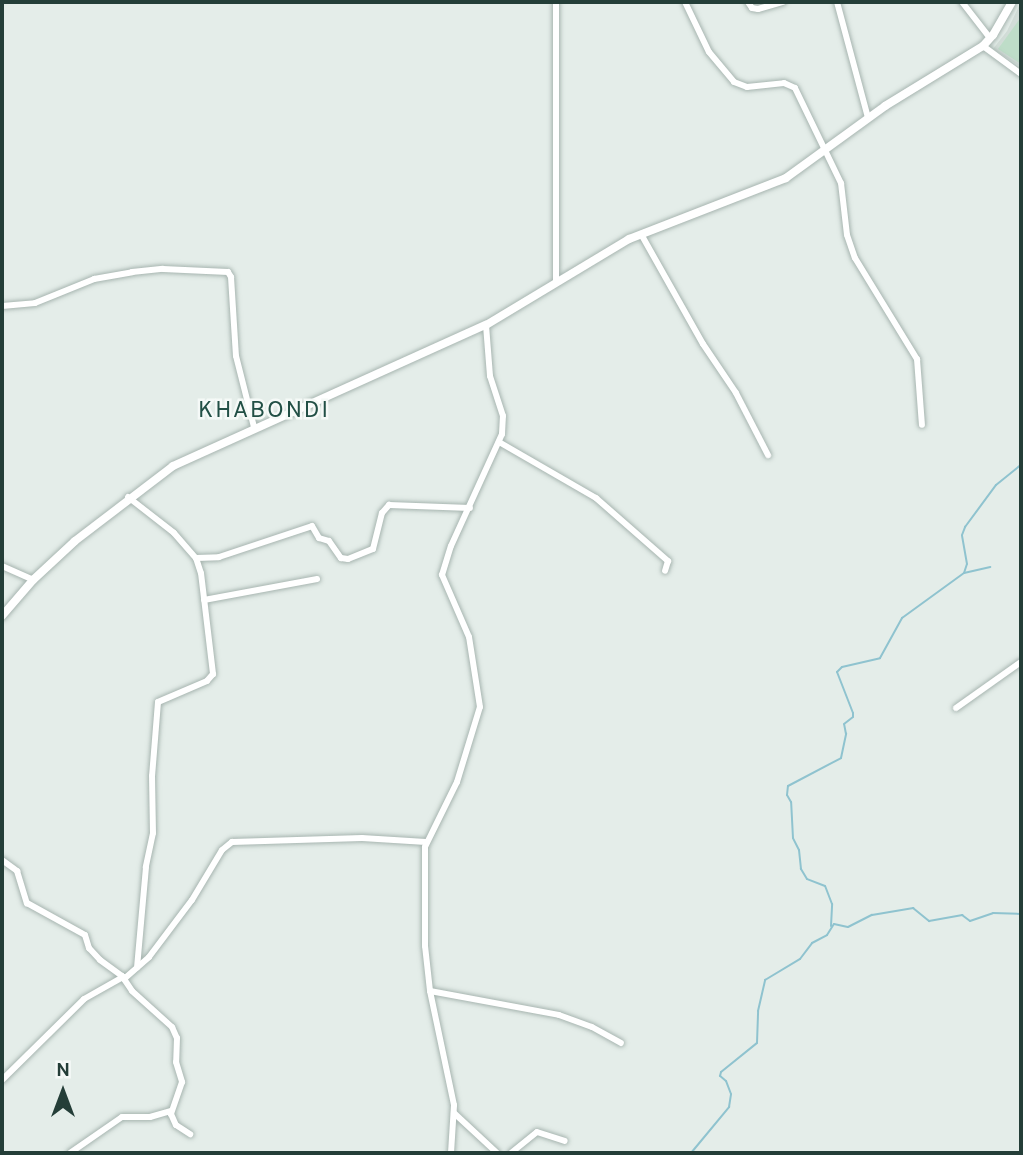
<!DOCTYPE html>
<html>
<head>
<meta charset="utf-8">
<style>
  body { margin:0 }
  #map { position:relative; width:1023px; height:1155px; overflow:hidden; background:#e4ede9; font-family:Overpass,sans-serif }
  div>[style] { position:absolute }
  .built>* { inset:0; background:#d2ddd8 }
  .green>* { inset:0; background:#beddc8 }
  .stream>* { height:2px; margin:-1px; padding:0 1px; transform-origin:1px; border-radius:1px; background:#8fc3cf }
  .roads { filter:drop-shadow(0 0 2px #a7b5b0) drop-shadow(0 0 2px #a7b5b0) }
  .minor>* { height:6px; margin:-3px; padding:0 3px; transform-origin:3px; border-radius:3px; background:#fff }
  .tertiary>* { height:8px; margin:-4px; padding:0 4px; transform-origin:4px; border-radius:4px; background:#fff }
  span { translate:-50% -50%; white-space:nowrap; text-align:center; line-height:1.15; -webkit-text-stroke:5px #f5f9f7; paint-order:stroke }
  .quarter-label { font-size:23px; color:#214f45; letter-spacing:2px }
  .frame { position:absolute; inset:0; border:4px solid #243e38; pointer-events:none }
  .north { position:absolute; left:28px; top:1057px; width:70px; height:70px; -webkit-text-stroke:5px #f5f9f7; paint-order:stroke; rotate:0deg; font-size:19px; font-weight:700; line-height:28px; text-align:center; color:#243e38 }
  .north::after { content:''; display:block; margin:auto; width:24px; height:32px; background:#243e38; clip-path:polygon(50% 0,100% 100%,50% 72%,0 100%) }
</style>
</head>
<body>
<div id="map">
  <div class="built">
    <i style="clip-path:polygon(1021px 2px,1021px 67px,993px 49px,1007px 31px)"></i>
  </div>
  <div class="green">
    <i style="clip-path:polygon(1021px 17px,1021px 64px,998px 49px)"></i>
  </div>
  <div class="stream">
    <i style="left:964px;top:573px;width:27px;rotate:-13deg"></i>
    <i style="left:831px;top:926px;width:22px;rotate:-87deg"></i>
    <i style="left:832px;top:904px;width:19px;rotate:-111deg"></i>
    <i style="left:825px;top:886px;width:19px;rotate:-159deg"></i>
    <i style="left:807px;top:879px;width:12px;rotate:-121deg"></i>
    <i style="left:801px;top:869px;width:19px;rotate:-96deg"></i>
    <i style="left:799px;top:850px;width:13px;rotate:-117deg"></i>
    <i style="left:793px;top:838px;width:36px;rotate:-93deg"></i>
    <i style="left:791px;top:802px;width:8px;rotate:-120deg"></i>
    <i style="left:787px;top:795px;width:9px;rotate:-84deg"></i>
    <i style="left:788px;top:786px;width:60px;rotate:-27.8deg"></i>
    <i style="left:841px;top:758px;width:25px;rotate:-78deg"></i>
    <i style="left:846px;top:734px;width:10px;rotate:-101deg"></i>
    <i style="left:844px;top:724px;width:11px;rotate:-38deg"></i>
    <i style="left:853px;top:717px;width:4px;rotate:-90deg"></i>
    <i style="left:853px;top:713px;width:44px;rotate:-111.3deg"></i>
    <i style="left:837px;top:672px;width:7px;rotate:-45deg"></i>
    <i style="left:842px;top:667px;width:39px;rotate:-13deg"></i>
    <i style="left:880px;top:658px;width:46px;rotate:-61.2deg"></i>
    <i style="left:902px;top:618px;width:77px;rotate:-36deg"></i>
    <i style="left:964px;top:573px;width:9px;rotate:-72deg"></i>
    <i style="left:967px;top:564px;width:29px;rotate:-100deg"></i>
    <i style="left:962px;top:535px;width:9px;rotate:-69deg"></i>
    <i style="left:965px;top:527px;width:52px;rotate:-53.6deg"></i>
    <i style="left:996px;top:485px;width:32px;rotate:-39deg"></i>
    <i style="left:691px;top:1153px;width:60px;rotate:-50.4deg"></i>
    <i style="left:729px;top:1107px;width:13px;rotate:-81deg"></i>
    <i style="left:731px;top:1094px;width:14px;rotate:-111deg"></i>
    <i style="left:726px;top:1081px;width:8px;rotate:-140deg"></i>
    <i style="left:720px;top:1076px;width:4px;rotate:-76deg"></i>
    <i style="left:721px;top:1072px;width:46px;rotate:-38.9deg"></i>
    <i style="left:757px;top:1043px;width:32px;rotate:-88deg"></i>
    <i style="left:758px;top:1011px;width:32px;rotate:-77deg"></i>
    <i style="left:765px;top:980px;width:41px;rotate:-31deg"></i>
    <i style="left:800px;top:959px;width:20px;rotate:-53deg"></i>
    <i style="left:812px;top:943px;width:17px;rotate:-28deg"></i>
    <i style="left:827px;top:935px;width:13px;rotate:-58deg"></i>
    <i style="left:834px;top:924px;width:14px;rotate:12deg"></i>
    <i style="left:848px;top:927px;width:27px;rotate:-27deg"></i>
    <i style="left:872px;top:915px;width:42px;rotate:-9.7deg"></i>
    <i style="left:913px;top:908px;width:21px;rotate:39deg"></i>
    <i style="left:929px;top:921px;width:34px;rotate:-10deg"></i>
    <i style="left:962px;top:915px;width:10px;rotate:37deg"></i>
    <i style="left:970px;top:921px;width:24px;rotate:-19deg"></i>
    <i style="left:993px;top:913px;width:28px;rotate:2deg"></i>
  </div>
  <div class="roads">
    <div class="minor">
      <i style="left:556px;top:2px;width:279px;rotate:90deg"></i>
      <i style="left:685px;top:2px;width:55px;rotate:64.4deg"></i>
      <i style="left:709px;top:52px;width:39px;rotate:50deg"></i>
      <i style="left:734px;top:82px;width:14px;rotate:21deg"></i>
      <i style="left:747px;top:87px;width:37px;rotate:-6deg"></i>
      <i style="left:784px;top:83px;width:12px;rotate:24deg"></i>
      <i style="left:795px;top:88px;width:106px;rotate:64.2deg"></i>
      <i style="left:841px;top:183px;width:52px;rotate:83.4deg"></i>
      <i style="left:847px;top:235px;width:24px;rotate:71deg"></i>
      <i style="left:855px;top:258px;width:119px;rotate:58.5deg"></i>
      <i style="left:917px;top:359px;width:66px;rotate:85.7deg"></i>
      <i style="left:748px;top:2px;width:7px;rotate:56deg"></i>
      <i style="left:752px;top:8px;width:6px;rotate:9deg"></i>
      <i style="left:758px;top:9px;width:26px;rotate:-16deg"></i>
      <i style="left:837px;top:2px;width:120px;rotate:75deg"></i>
      <i style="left:962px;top:2px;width:46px;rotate:52.1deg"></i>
      <i style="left:983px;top:46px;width:47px;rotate:36.4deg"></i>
      <i style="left:641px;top:234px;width:126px;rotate:60.6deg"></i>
      <i style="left:703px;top:344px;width:59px;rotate:56deg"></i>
      <i style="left:736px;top:393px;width:70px;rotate:62.7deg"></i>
      <i style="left:2px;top:306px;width:33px;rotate:-5deg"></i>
      <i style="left:35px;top:303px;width:64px;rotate:-22.1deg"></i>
      <i style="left:94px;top:279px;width:39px;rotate:-10deg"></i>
      <i style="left:132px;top:272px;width:31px;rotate:-6deg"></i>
      <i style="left:163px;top:269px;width:65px;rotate:2.6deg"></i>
      <i style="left:228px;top:272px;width:6px;rotate:59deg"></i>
      <i style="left:231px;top:277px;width:79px;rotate:86.4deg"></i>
      <i style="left:236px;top:356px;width:73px;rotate:75.8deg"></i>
      <i style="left:499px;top:442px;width:112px;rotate:30deg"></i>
      <i style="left:596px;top:498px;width:96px;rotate:41.2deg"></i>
      <i style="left:668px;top:561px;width:10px;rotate:107deg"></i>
      <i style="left:128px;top:497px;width:58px;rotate:38deg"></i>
      <i style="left:174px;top:533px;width:33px;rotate:49deg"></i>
      <i style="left:196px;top:558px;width:16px;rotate:72deg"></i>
      <i style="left:201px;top:573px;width:102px;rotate:83.2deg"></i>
      <i style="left:213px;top:674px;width:9px;rotate:131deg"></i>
      <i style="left:207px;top:681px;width:53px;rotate:156.8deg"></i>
      <i style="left:158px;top:702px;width:74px;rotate:94.6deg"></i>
      <i style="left:152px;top:776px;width:57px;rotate:89deg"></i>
      <i style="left:153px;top:833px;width:35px;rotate:102deg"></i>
      <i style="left:146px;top:867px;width:101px;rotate:95.1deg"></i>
      <i style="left:196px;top:558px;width:23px;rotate:-2deg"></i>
      <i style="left:219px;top:557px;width:98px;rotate:-18.4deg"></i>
      <i style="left:312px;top:526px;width:14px;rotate:60deg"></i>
      <i style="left:319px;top:538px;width:10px;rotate:17deg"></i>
      <i style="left:329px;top:541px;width:21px;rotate:55deg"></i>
      <i style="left:341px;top:558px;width:7px;rotate:8deg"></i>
      <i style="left:348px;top:559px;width:27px;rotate:-22deg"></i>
      <i style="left:373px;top:549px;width:37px;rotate:-76deg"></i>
      <i style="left:382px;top:513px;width:11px;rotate:-49deg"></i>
      <i style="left:389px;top:505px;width:81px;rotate:2.1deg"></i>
      <i style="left:2px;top:566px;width:34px;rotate:24deg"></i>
      <i style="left:204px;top:600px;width:115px;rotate:-10.5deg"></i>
      <i style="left:956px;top:708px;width:80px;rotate:-35.3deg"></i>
      <i style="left:2px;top:860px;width:19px;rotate:36deg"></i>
      <i style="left:17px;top:871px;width:34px;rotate:73deg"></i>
      <i style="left:27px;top:903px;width:66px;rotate:28.9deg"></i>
      <i style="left:85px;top:935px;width:14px;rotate:73deg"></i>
      <i style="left:89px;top:948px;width:16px;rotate:47deg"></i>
      <i style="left:100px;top:960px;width:27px;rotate:36deg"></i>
      <i style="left:122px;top:976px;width:18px;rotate:56deg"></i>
      <i style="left:132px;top:991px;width:54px;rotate:42deg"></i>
      <i style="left:172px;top:1027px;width:12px;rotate:66deg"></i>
      <i style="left:177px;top:1038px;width:24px;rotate:92deg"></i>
      <i style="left:176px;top:1062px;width:21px;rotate:73deg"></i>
      <i style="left:182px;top:1082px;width:34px;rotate:109deg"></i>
      <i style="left:171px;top:1114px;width:12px;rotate:66deg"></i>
      <i style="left:176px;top:1125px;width:17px;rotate:33deg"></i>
      <i style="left:124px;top:979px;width:33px;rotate:-41deg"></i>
      <i style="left:149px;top:957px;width:71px;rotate:-53deg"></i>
      <i style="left:192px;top:900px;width:58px;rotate:-59deg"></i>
      <i style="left:222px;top:850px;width:13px;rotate:-39deg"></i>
      <i style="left:232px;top:842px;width:130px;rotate:-1.8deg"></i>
      <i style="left:362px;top:838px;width:64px;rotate:3.6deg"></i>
      <i style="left:430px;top:991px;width:131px;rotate:10.5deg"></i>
      <i style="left:559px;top:1015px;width:35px;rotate:20deg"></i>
      <i style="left:592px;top:1027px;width:33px;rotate:29deg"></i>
      <i style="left:2px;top:1080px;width:115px;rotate:-44.6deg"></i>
      <i style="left:84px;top:999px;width:45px;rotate:-29.4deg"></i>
      <i style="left:454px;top:1113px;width:59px;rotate:42.9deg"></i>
      <i style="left:70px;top:1153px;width:63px;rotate:-34.7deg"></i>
      <i style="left:122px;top:1117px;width:28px"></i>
      <i style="left:150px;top:1117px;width:22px;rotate:-16deg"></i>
      <i style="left:451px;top:1153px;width:48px;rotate:-86.4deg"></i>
      <i style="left:454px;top:1105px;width:116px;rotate:-101.9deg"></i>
      <i style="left:430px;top:991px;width:45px;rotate:-96.3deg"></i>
      <i style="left:425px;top:946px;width:99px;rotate:-90deg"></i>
      <i style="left:425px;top:847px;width:72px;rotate:-63.8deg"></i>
      <i style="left:457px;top:782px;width:78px;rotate:-73deg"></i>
      <i style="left:480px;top:707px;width:71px;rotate:-98.9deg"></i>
      <i style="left:469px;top:637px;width:68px;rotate:-113.5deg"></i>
      <i style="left:442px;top:575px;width:30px;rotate:-73deg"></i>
      <i style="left:451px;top:546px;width:123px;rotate:-65.5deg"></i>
      <i style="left:502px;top:434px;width:18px;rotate:-87deg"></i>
      <i style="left:503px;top:416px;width:42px;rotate:-108deg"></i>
      <i style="left:490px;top:376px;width:51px;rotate:-94.5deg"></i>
      <i style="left:511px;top:1153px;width:33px;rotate:-39deg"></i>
      <i style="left:537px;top:1132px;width:29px;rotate:18deg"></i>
    </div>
    <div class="tertiary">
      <i style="left:2px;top:616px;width:48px;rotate:-49.3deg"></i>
      <i style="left:33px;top:580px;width:57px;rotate:-42.9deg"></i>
      <i style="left:75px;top:541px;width:123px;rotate:-37.4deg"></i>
      <i style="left:173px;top:466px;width:343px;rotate:-24.3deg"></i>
      <i style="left:486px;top:325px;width:167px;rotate:-31deg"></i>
      <i style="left:629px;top:239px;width:168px;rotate:-21.2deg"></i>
      <i style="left:786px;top:178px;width:122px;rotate:-36deg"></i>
      <i style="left:885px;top:106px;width:115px;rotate:-31.5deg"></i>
      <i style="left:983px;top:46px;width:15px;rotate:-48deg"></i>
      <i style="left:993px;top:35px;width:38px;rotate:-60deg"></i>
    </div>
  </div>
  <div class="quarter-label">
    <span style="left:264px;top:412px">KHABONDI</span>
  </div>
  <div class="frame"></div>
  <div class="north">N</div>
</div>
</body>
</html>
